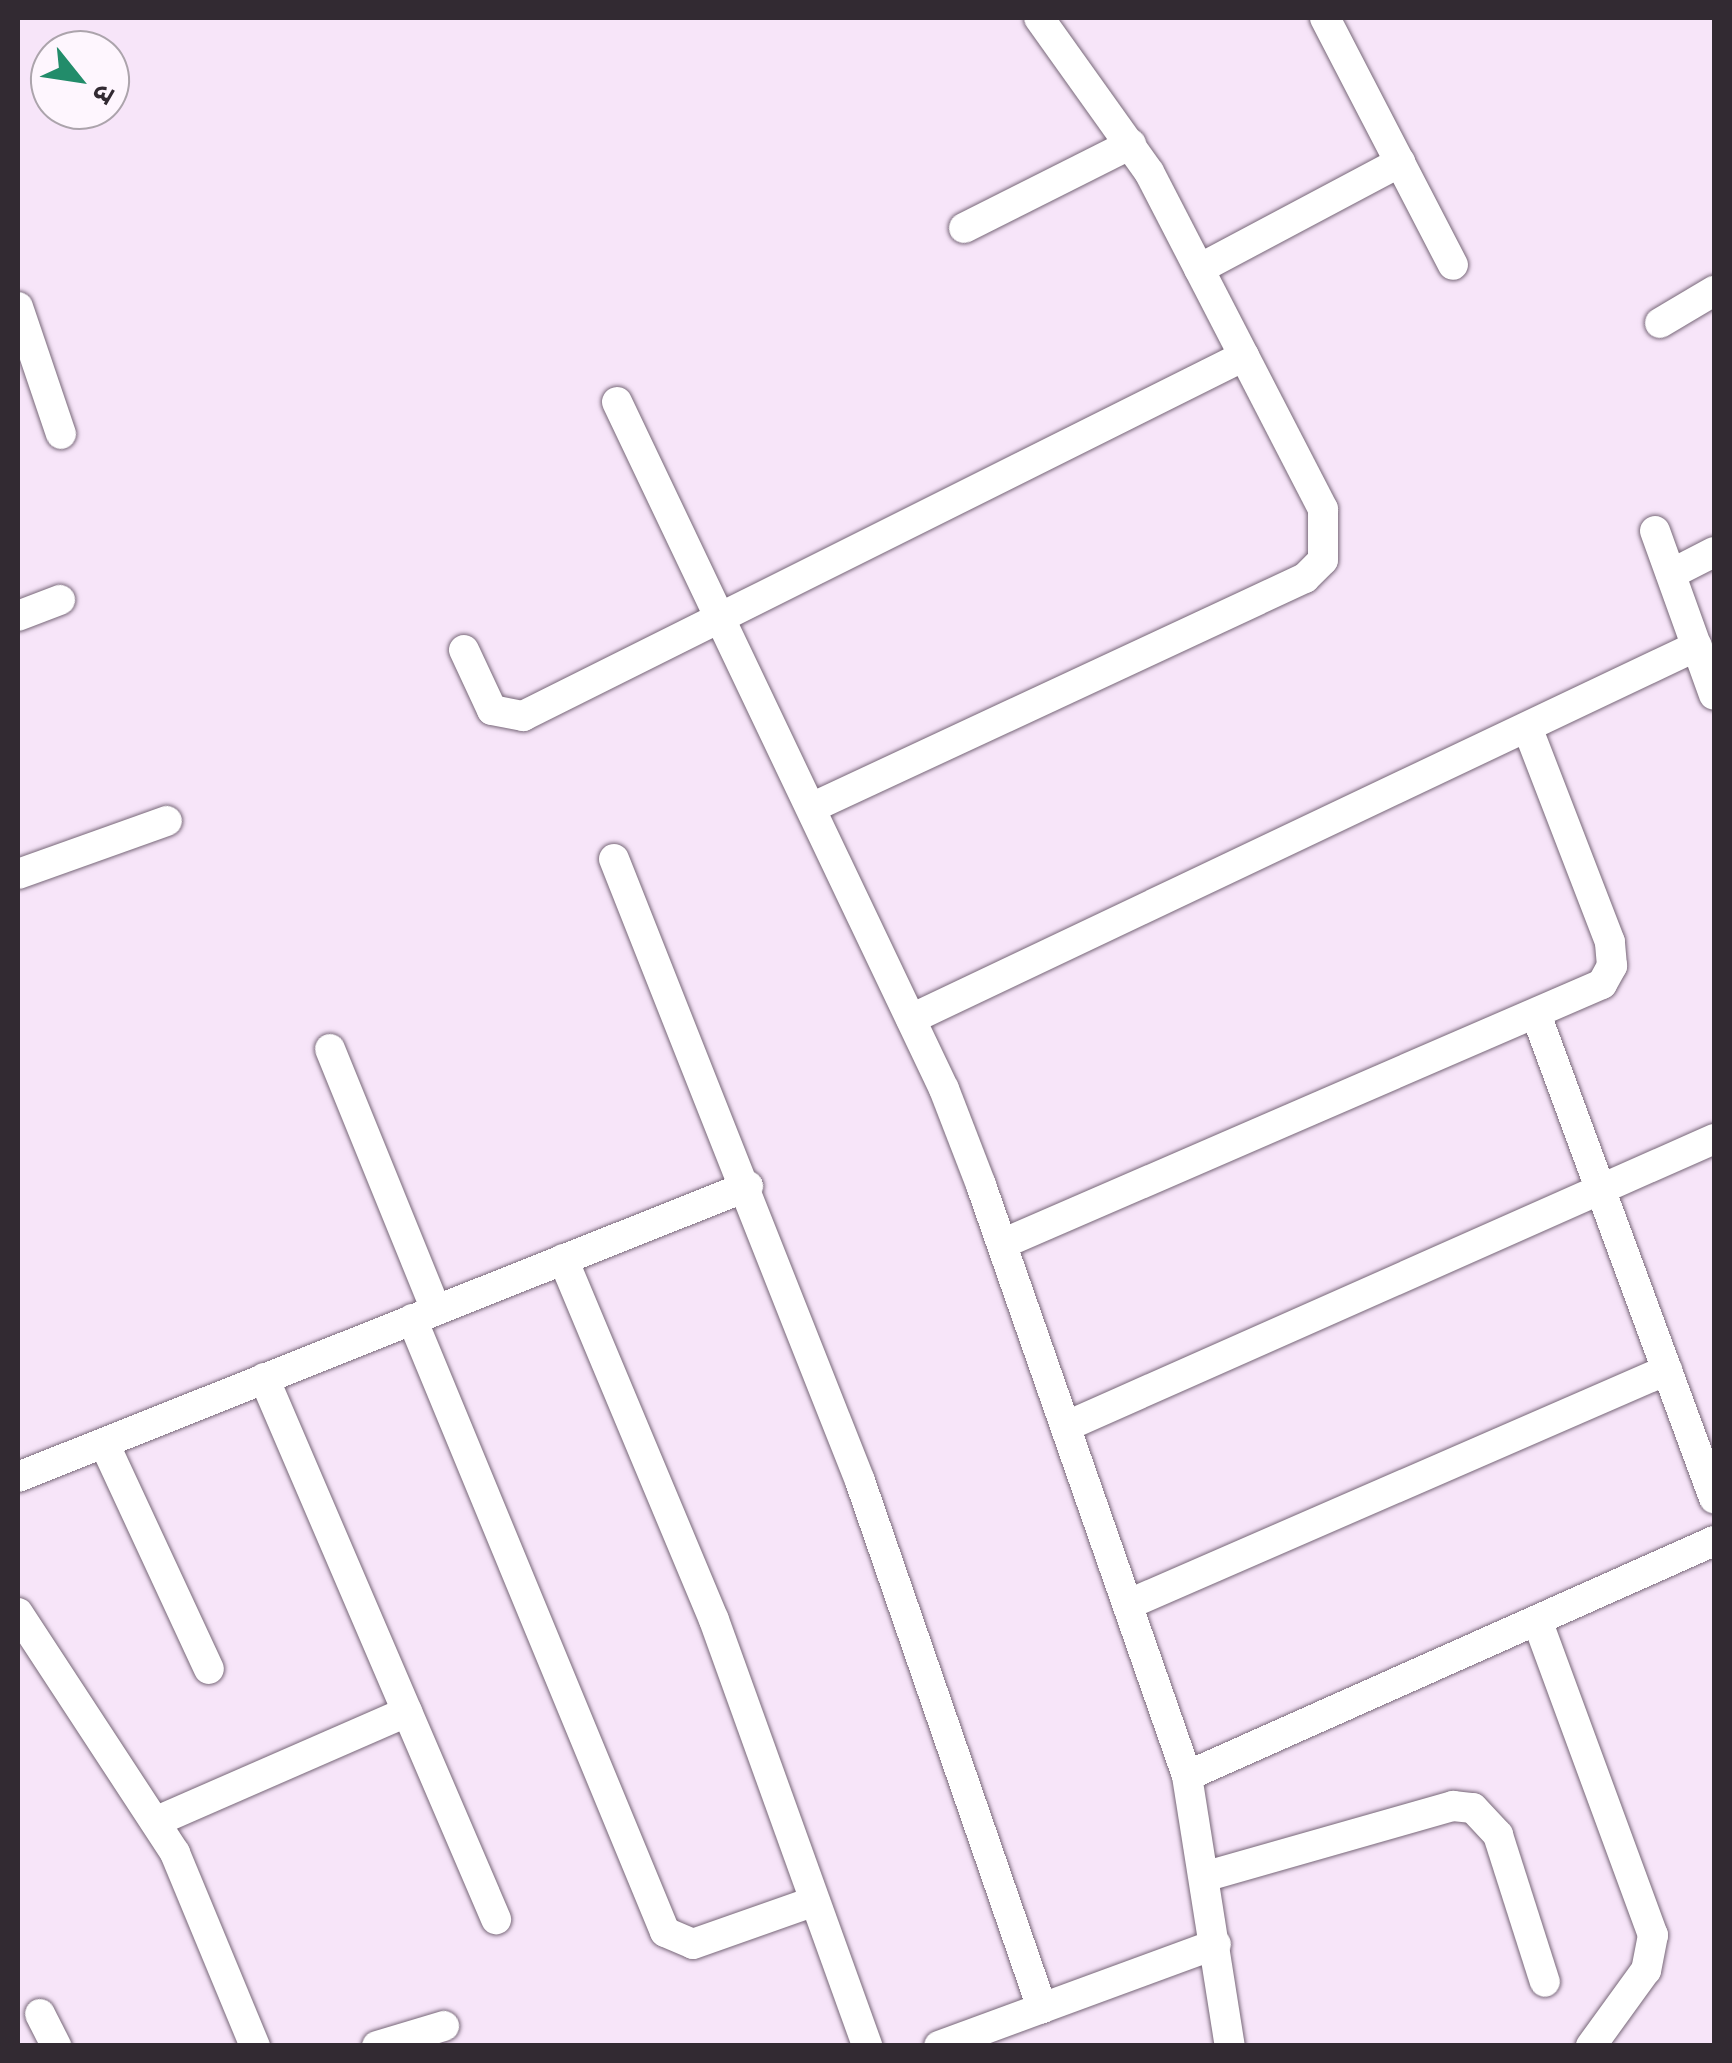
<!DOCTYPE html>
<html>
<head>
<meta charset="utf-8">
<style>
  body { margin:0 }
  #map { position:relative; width:1732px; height:2063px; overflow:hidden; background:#f7e5f9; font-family:Figtree,"Noto Sans Devanagari",sans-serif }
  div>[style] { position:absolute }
  .roads { filter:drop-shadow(0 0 2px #776778) drop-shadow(0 0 2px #776778) }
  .minor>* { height:30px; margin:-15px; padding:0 15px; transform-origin:15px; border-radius:15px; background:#fff }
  span { translate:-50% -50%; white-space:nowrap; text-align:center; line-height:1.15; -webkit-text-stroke:8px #fef6fe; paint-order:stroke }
  .frame { position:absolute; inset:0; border:20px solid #322a32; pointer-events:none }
  .north { position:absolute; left:30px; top:30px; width:100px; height:100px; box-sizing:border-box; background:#fef6fe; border:2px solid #aca4ac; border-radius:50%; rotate:120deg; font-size:28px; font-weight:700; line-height:40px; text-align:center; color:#322a32 }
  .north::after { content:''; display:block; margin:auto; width:35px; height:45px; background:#228c6a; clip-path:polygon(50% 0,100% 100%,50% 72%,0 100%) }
</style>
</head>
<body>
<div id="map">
  <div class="roads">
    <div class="minor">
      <i style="left:1325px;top:18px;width:278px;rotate:62.6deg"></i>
      <i style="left:964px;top:228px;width:187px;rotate:-26.7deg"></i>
      <i style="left:1199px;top:269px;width:228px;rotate:-28deg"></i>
      <i style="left:18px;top:307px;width:134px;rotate:71.3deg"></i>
      <i style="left:1660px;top:323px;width:63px;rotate:-30.7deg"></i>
      <i style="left:617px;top:402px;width:761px;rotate:64.55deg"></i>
      <i style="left:944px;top:1089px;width:103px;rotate:68.9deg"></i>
      <i style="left:981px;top:1185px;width:626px;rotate:70.78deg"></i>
      <i style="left:1187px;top:1776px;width:273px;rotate:81deg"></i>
      <i style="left:1655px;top:531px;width:174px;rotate:70.2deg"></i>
      <i style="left:1671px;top:574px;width:48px;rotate:-27.1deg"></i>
      <i style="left:18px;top:616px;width:45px;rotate:-20.9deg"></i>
      <i style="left:464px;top:650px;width:66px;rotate:65deg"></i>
      <i style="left:492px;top:710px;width:32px;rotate:11deg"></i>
      <i style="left:523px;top:716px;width:806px;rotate:-26.53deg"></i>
      <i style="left:811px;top:808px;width:545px;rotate:-24.97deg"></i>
      <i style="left:1305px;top:578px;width:25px;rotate:-45deg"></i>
      <i style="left:1323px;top:560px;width:51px;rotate:-90deg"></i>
      <i style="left:1323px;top:509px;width:379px;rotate:-117.3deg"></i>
      <i style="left:1149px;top:172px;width:189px;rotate:-125.5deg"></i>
      <i style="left:614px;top:859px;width:669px;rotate:68.42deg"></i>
      <i style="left:860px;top:1481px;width:558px;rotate:70.95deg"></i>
      <i style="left:18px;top:874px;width:158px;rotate:-19.6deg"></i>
      <i style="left:1537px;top:1017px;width:513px;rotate:69.8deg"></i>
      <i style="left:911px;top:1019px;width:870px;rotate:-25.39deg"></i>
      <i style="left:330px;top:1049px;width:282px;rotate:67.9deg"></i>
      <i style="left:1002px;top:1244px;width:654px;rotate:-23.43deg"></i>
      <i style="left:1602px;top:984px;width:21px;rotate:-61deg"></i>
      <i style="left:1612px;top:966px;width:24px;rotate:-95deg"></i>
      <i style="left:1610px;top:942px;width:230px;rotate:-111.1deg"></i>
      <i style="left:563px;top:1259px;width:391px;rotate:67.3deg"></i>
      <i style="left:714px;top:1620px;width:453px;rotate:70.2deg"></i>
      <i style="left:412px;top:1319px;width:663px;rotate:67.57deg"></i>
      <i style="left:665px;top:1932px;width:30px;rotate:23deg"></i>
      <i style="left:693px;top:1944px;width:129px;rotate:-19.4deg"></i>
      <i style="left:264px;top:1378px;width:589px;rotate:66.79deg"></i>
      <i style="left:1067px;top:1426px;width:708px;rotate:-23.92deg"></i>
      <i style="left:104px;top:1443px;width:249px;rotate:65.1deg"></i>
      <i style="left:18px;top:1477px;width:786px;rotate:-21.73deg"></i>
      <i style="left:1129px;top:1604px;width:587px;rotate:-23.51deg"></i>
      <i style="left:18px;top:1613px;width:287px;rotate:56.8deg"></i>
      <i style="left:175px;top:1853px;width:209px;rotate:67.5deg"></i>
      <i style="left:1537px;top:1620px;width:336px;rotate:69.8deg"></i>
      <i style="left:1653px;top:1935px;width:36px;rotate:101deg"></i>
      <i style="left:1646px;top:1970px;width:94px;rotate:125.9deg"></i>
      <i style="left:1187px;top:1776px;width:577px;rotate:-24.03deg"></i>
      <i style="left:157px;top:1821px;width:273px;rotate:-23.6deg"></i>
      <i style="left:1207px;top:1876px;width:256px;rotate:-15.9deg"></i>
      <i style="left:1453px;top:1806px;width:20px;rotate:6deg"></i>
      <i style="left:1473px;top:1808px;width:37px;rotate:47deg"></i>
      <i style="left:1498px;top:1835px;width:154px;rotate:72.3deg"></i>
      <i style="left:40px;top:2014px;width:36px;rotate:63deg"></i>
      <i style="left:377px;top:2046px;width:70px;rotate:-16.6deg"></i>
      <i style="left:939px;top:2046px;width:295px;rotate:-20.2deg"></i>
    </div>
  </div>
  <div class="frame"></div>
  <div class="north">उ</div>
</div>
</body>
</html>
